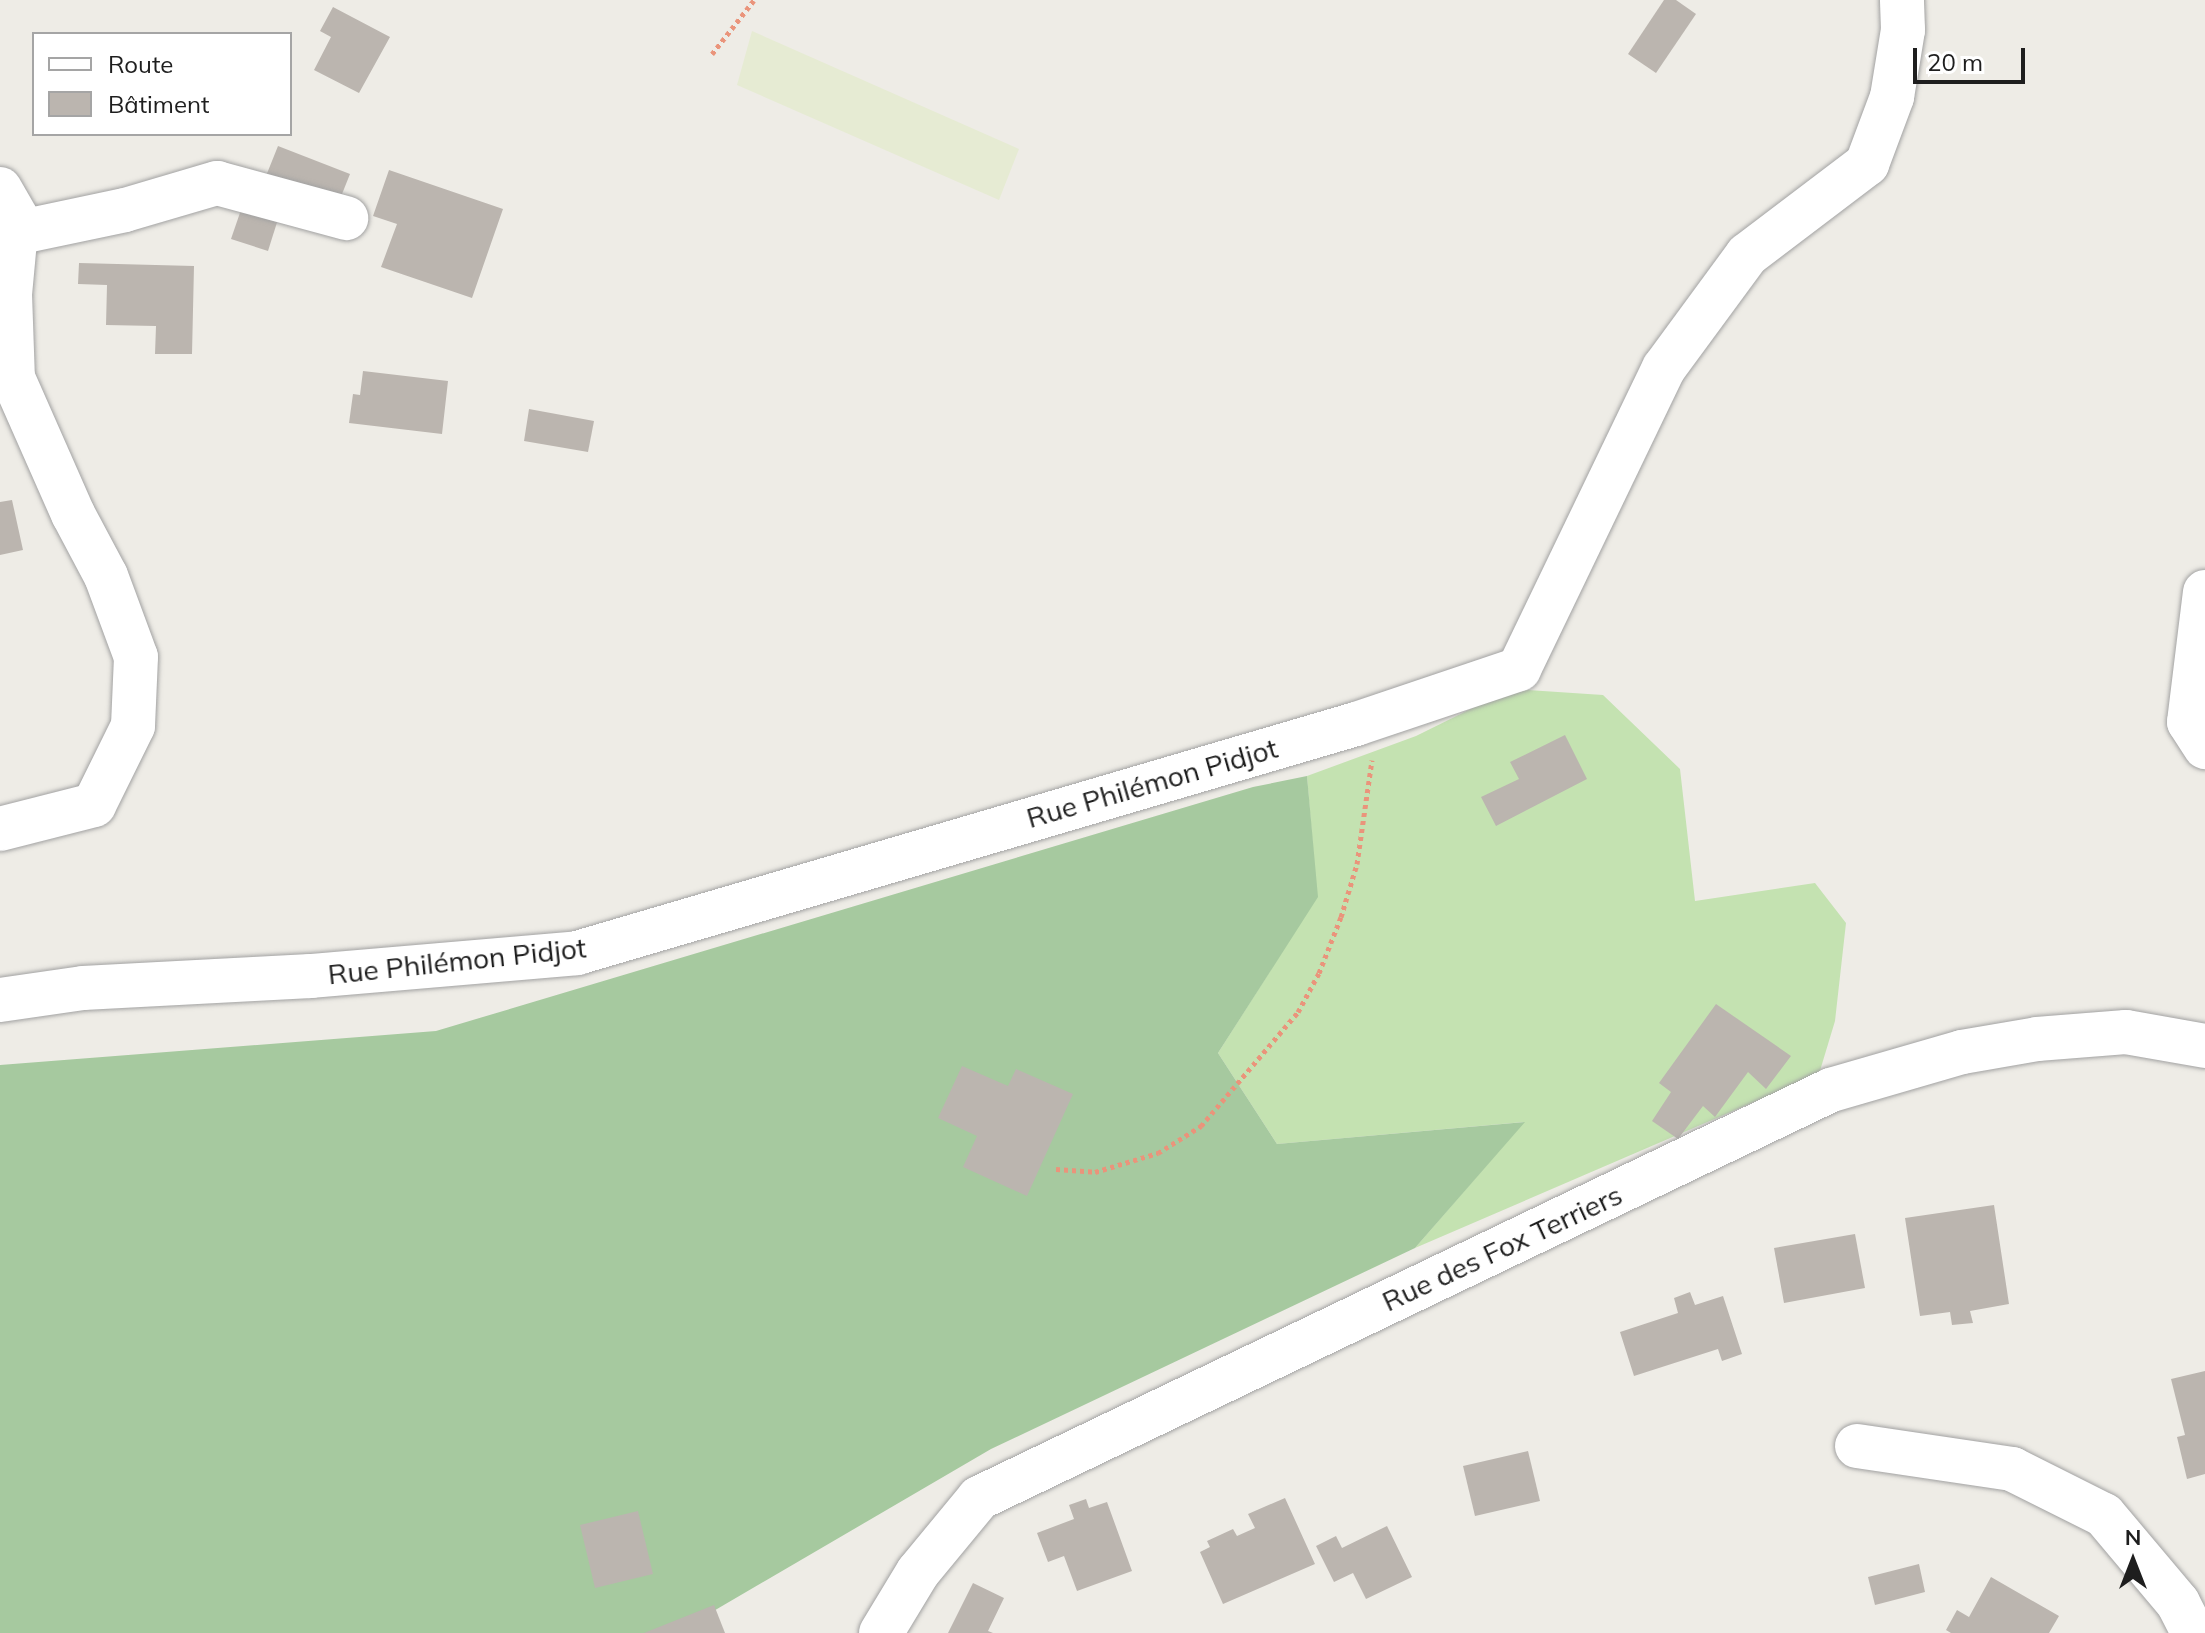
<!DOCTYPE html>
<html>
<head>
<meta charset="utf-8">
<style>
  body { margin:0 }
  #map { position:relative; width:2205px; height:1633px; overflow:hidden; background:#eeece6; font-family:Mulish,sans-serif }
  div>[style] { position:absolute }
  .farmland>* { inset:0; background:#e6ebd3 }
  .grass>* { inset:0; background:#c4e2b1 }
  .forest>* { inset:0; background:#a6c99f }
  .building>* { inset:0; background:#bbb5af }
  .path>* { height:5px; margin-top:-2.5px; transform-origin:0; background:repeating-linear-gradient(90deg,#ea947b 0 4px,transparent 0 8px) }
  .roads { filter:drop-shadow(0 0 2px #a2a2a2) drop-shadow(0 0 2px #a2a2a2) }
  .minor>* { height:44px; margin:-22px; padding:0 22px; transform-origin:22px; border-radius:22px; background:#fff }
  span { translate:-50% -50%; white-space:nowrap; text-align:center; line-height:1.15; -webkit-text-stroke:7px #fff; paint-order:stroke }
  .street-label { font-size:28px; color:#1e1e1e }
  .legend { position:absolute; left:32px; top:32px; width:260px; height:104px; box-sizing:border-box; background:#fff; border:2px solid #a5a5a5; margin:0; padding:10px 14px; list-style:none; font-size:24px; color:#1e1e1e }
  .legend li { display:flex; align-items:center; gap:16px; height:40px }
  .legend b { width:40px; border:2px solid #a5a5a5 }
  .north { position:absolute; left:2093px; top:1521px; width:80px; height:80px; -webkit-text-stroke:6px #fff; paint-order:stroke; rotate:0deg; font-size:22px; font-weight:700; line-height:32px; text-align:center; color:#1e1e1e }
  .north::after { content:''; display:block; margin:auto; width:28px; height:36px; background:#1e1e1e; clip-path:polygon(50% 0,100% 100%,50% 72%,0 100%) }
  .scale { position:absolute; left:1913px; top:48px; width:112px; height:36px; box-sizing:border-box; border:4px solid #1e1e1e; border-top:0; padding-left:10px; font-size:24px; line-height:28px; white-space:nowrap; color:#1e1e1e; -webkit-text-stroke:6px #fff; paint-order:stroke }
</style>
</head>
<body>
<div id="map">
  <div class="farmland">
    <i style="clip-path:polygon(752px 31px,1019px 149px,999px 200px,737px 85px)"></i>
  </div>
  <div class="grass">
    <i style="clip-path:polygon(1511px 689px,1603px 695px,1680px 769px,1695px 901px,1815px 883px,1846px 923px,1835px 1021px,1819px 1074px,1415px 1248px,1524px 1122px,1277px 1144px,1218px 1053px,1317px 897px,1307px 776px,1416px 736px)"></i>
  </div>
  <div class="forest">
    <i style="clip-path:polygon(1307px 776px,1318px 897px,1218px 1053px,1277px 1144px,1525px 1122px,1415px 1248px,991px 1449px,676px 1633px,0 1633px,0 1065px,436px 1031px,1253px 787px)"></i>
  </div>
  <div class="building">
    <i style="clip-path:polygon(1664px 0,1676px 0,1696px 14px,1656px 73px,1628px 54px)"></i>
    <i style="clip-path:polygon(333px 7px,390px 37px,359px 93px,314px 70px,331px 37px,320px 31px)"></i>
    <i style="clip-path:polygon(278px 146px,350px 174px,338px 204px,266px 176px)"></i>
    <i style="clip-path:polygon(389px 170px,503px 209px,472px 298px,381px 267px,397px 224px,373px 216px)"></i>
    <i style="clip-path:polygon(243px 204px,279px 216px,268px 251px,231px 239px)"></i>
    <i style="clip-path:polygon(79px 263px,194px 266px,192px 354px,155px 354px,156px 326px,106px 325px,107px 285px,78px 284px)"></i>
    <i style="clip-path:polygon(363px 371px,448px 381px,442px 434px,349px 423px,353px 394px,360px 395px)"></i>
    <i style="clip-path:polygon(529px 409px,594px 421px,588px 452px,524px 441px)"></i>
    <i style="clip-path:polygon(12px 500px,23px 550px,0 555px,0 502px)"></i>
    <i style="clip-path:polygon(1565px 735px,1587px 779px,1496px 826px,1481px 797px,1519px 779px,1510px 762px)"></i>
    <i style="clip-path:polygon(1716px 1004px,1791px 1056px,1766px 1089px,1748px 1072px,1715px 1117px,1703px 1106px,1678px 1139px,1652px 1121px,1671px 1092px,1659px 1083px)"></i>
    <i style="clip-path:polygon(962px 1066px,1008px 1086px,1016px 1069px,1073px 1094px,1027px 1196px,963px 1167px,977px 1136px,938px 1118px)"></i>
    <i style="clip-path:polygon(1994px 1205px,2009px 1304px,1970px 1311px,1973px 1323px,1952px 1325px,1950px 1312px,1920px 1316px,1905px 1218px)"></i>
    <i style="clip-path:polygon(1855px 1234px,1865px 1288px,1784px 1303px,1774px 1248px)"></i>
    <i style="clip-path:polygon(1690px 1292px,1695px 1305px,1723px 1296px,1742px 1354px,1722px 1361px,1718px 1349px,1634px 1376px,1620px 1332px,1678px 1313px,1674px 1298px)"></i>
    <i style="clip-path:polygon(2205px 1371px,2205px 1474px,2187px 1479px,2177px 1437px,2185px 1435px,2171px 1379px)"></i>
    <i style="clip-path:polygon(1528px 1451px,1540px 1501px,1475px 1516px,1463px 1466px)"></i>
    <i style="clip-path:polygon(1285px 1498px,1315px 1564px,1223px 1604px,1200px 1552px,1210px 1547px,1207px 1541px,1233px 1529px,1237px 1536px,1255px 1528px,1248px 1514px)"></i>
    <i style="clip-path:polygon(1086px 1499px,1089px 1508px,1107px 1502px,1132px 1571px,1077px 1591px,1064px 1556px,1048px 1562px,1037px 1533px,1074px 1519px,1069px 1505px)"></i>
    <i style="clip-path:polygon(638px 1511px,653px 1574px,595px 1588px,580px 1525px)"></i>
    <i style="clip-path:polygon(1387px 1526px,1412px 1577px,1366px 1599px,1353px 1573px,1334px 1582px,1316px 1546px,1336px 1536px,1342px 1548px)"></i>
    <i style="clip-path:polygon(1919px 1564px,1925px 1592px,1875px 1605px,1868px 1577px)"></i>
    <i style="clip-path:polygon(1991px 1577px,2059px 1616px,2049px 1633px,1951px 1633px,1946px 1630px,1957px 1610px,1969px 1617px)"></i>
    <i style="clip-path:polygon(973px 1583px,1004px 1598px,988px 1631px,993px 1633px,948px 1633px)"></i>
    <i style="clip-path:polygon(714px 1605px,725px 1633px,644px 1633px)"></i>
  </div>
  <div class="path">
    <i style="left:712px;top:54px;width:68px;rotate:-52.1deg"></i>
    <i style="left:1056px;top:1169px;width:39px;rotate:4deg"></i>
    <i style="left:1095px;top:1172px;width:66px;rotate:-16.8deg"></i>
    <i style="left:1158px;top:1153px;width:51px;rotate:-32.1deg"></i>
    <i style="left:1201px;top:1126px;width:150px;rotate:-49.6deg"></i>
    <i style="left:1298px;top:1012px;width:44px;rotate:-61.7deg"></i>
    <i style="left:1319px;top:973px;width:60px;rotate:-68.6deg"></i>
    <i style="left:1341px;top:917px;width:55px;rotate:-73.2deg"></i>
    <i style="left:1357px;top:864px;width:105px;rotate:-81.8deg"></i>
  </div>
  <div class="roads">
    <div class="minor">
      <i style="left:0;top:189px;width:34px;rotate:60deg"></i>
      <i style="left:17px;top:219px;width:75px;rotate:95.3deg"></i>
      <i style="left:10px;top:294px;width:84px;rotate:88deg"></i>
      <i style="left:13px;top:378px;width:149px;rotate:66.2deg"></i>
      <i style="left:73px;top:514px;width:70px;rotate:62deg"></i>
      <i style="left:106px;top:576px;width:86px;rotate:69.7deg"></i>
      <i style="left:136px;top:657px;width:69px;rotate:92.5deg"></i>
      <i style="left:133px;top:726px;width:88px;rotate:116.3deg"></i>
      <i style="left:94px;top:805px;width:97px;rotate:165.7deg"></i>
      <i style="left:16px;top:233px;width:111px;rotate:-11.9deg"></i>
      <i style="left:125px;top:210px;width:96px;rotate:-16.4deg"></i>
      <i style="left:217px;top:183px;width:134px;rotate:15.2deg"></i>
      <i style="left:2205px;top:592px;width:131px;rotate:97deg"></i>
      <i style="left:2189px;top:722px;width:30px;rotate:57deg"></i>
      <i style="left:0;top:1000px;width:84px;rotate:-8.2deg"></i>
      <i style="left:83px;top:988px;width:228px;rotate:-3deg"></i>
      <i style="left:311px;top:976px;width:267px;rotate:-4.9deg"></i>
      <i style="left:577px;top:953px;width:812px;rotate:-16.38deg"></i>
      <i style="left:1356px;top:724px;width:172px;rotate:-18.6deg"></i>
      <i style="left:1519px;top:669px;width:334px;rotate:-64.3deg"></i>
      <i style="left:1664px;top:368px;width:140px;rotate:-53.7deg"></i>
      <i style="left:1747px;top:255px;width:151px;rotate:-37.2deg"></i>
      <i style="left:1867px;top:164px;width:72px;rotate:-69.5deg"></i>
      <i style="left:1892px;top:97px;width:68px;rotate:-80.7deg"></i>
      <i style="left:1903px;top:30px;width:30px;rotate:-92deg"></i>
      <i style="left:1857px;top:1446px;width:157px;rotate:8.4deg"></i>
      <i style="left:2012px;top:1469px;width:103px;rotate:26.6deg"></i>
      <i style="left:2104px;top:1515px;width:115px;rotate:49.9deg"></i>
      <i style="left:2178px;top:1603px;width:34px;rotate:63deg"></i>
      <i style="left:881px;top:1633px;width:71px;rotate:-58.8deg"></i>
      <i style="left:918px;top:1572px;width:96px;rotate:-50.5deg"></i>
      <i style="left:979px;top:1498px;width:945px;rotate:-25.59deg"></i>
      <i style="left:1831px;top:1090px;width:136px;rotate:-16.2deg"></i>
      <i style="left:1962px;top:1052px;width:76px;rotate:-9.8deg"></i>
      <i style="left:2037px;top:1039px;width:89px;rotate:-4.5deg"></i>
      <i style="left:2126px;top:1032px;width:80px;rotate:10deg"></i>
    </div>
  </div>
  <div class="street-label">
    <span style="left:1152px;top:783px;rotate:-16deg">Rue Philémon Pidjot</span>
    <span style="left:457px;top:961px;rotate:-6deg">Rue Philémon Pidjot</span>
    <span style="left:1502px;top:1248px;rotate:-25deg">Rue des Fox Terriers</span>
  </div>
  <ul class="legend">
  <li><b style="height:10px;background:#fff"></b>Route</li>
  <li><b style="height:22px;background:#bbb5af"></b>Bâtiment</li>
  </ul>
  <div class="north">N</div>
  <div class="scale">20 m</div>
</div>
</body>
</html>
